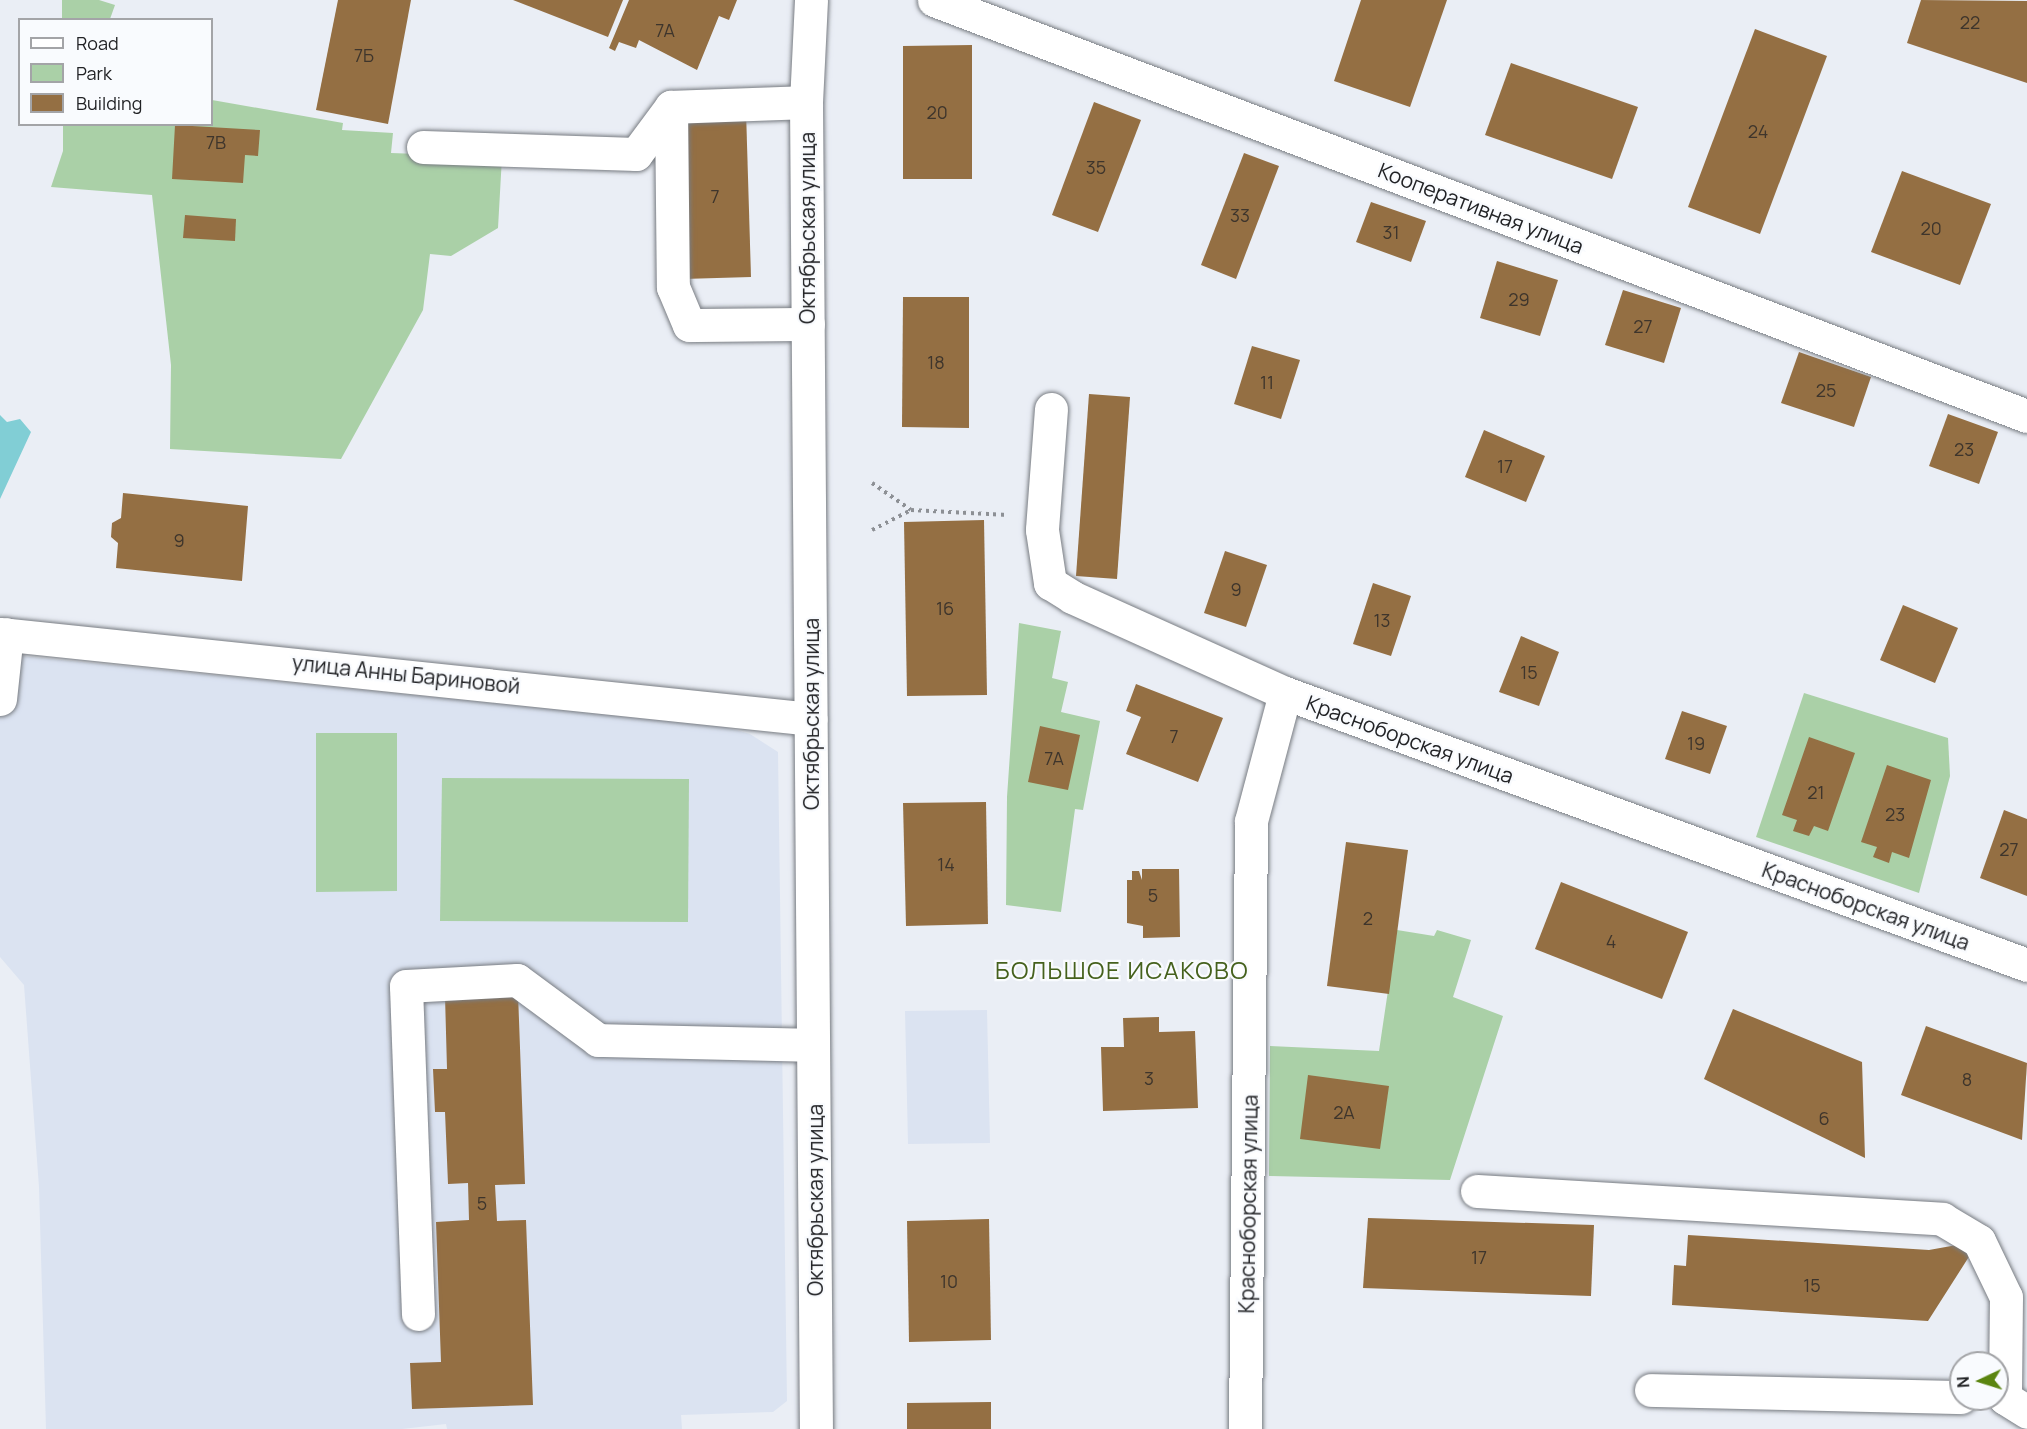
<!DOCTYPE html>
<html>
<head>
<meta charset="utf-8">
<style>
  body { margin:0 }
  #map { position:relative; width:2027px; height:1429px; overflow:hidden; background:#eaeef5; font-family:Manrope,sans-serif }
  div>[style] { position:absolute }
  .built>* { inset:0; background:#dbe3f1 }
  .green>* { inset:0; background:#aad0a7 }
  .water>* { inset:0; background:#81ced5 }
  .building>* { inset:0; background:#946f43 }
  .path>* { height:4px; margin-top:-2px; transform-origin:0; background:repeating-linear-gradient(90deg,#8d9095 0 3px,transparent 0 7.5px) }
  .roads { filter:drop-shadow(0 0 2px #787c82) drop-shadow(0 0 2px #787c82) }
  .minor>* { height:33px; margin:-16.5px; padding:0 16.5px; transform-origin:16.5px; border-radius:16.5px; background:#fff }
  span { translate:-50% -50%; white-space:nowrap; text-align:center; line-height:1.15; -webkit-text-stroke:4.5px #f9fbfe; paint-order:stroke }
  .number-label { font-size:18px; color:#3e352c }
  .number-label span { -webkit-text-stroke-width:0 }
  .street-label { font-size:21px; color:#212225 }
  .quarter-label { font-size:24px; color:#45611d; letter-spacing:1.5px }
  .legend { position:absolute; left:18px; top:18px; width:195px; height:108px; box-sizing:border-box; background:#f9fbfe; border:2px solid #a3a4a7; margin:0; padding:8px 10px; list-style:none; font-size:18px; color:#212225 }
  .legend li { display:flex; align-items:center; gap:12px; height:30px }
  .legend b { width:30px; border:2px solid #a3a4a7 }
  .north { position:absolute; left:1949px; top:1351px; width:60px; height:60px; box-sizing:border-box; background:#f9fbfe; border:2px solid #a3a4a7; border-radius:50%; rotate:266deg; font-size:16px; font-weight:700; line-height:24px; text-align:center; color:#212225 }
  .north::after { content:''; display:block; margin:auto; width:21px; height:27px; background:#5b8510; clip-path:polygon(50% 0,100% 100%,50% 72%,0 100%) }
</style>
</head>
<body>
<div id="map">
  <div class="built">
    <i style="clip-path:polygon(0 654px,717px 725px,750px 734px,778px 752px,787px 1401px,773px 1412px,681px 1415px,682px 1429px,447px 1429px,446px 1424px,402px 1429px,46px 1429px,39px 1187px,24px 985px,0 957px)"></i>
    <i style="clip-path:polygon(987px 1010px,990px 1143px,908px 1144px,905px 1011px)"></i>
  </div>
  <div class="green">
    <i style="clip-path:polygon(62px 0,99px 0,115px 5px,110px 19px,62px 19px)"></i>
    <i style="clip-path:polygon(212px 100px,343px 123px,342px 130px,393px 133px,391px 153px,502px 157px,498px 228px,451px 256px,430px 254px,423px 310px,341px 459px,170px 449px,171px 365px,152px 195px,51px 187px,63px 151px,63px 125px,212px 124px)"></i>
    <i style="clip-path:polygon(1019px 623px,1061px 631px,1052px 678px,1068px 682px,1061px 712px,1100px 721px,1083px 810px,1075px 809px,1061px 912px,1006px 905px,1007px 797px)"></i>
    <i style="clip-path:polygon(1804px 693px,1948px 738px,1950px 776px,1919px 893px,1756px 837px)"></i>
    <i style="clip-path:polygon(316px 733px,397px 733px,397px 891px,316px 892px)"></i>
    <i style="clip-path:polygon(442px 778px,689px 779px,688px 922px,440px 921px)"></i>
    <i style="clip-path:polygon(1397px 930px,1434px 936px,1437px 930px,1471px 940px,1453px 997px,1503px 1016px,1450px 1180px,1269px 1176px,1270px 1046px,1379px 1051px)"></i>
  </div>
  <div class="water">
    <i style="clip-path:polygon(0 415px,7px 422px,20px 419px,31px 432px,0 499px)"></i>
  </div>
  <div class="building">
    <i style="clip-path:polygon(338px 0,411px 0,388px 124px,316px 110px)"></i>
    <i style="clip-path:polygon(513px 0,623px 0,608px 37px)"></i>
    <i style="clip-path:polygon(629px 0,737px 0,729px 20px,719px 16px,697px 70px,639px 40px,636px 48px,619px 42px,615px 51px,609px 48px)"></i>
    <i style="clip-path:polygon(1361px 0,1447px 0,1410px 107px,1334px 81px)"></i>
    <i style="clip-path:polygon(1921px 0,2027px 1px,2027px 83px,1907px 43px)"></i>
    <i style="clip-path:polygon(1755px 29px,1827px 56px,1760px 234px,1688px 207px)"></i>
    <i style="clip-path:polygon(972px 45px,972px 179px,903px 179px,903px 46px)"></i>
    <i style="clip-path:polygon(1511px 63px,1638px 107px,1612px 179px,1485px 135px)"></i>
    <i style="clip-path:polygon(1094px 102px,1141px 120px,1098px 232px,1052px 215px)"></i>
    <i style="clip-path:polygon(746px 111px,751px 277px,683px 279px,678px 115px)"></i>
    <i style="clip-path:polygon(175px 125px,260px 130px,258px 156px,245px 155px,243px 183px,172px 179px)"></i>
    <i style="clip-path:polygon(1244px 153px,1279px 166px,1236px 279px,1201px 265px)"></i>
    <i style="clip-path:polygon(1902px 171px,1991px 204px,1960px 285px,1871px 252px)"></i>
    <i style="clip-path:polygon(1371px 202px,1426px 221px,1411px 262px,1356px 242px)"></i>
    <i style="clip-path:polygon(185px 215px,236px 219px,235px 241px,183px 238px)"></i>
    <i style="clip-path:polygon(1497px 261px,1558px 280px,1540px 336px,1480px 318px)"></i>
    <i style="clip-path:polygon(1623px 290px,1681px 308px,1664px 363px,1605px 345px)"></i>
    <i style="clip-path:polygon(903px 297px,969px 297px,969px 428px,902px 427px)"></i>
    <i style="clip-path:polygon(1252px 346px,1300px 360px,1281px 419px,1234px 404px)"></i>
    <i style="clip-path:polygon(1799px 352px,1871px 377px,1854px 427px,1781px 403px)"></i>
    <i style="clip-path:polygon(1089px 394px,1130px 397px,1117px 579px,1076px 576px)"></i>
    <i style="clip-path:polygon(1948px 414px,1998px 432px,1979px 484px,1929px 466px)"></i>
    <i style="clip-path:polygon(1484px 430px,1545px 456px,1526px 502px,1465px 477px)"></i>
    <i style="clip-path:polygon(123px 493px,248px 506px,242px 581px,116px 568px,118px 543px,111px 537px,112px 523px,121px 518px)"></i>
    <i style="clip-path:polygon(984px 520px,987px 695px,907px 696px,904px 522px)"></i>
    <i style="clip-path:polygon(1225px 551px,1267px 565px,1246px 627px,1204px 613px)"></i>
    <i style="clip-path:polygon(1373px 583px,1411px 596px,1391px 656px,1353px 644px)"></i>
    <i style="clip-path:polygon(1903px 605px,1958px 628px,1935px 683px,1880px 660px)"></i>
    <i style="clip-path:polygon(1521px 636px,1559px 652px,1539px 706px,1499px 692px)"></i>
    <i style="clip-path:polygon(1136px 684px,1223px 718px,1198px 782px,1126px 754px,1141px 717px,1126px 711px)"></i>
    <i style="clip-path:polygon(1682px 711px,1727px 726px,1710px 774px,1665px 759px)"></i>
    <i style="clip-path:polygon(1040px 726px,1080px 735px,1068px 790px,1028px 782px)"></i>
    <i style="clip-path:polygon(1809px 737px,1855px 753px,1828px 831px,1814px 826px,1809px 836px,1793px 831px,1797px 820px,1782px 815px)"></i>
    <i style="clip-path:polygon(1887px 765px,1931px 780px,1909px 858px,1892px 852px,1889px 863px,1873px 857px,1877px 847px,1861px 842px)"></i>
    <i style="clip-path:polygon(986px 802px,988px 924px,906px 926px,903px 803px)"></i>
    <i style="clip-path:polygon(2004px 810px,2027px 819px,2027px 896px,1980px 878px)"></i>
    <i style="clip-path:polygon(1346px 842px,1408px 850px,1389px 994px,1327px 986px)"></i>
    <i style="clip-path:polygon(1142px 869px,1179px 869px,1180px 937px,1143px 938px,1143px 926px,1127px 923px,1127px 880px,1132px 880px,1132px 871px,1139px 871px,1142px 880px)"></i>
    <i style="clip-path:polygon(1561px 882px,1688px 932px,1662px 999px,1535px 949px)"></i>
    <i style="clip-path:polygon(518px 993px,525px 1184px,495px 1185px,497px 1221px,526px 1220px,533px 1405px,412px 1409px,410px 1363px,441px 1362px,436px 1222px,469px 1220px,468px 1183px,448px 1184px,445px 1112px,435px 1112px,433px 1069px,447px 1069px,445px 996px)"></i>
    <i style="clip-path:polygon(1733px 1009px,1862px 1062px,1865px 1158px,1704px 1079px)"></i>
    <i style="clip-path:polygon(1159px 1017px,1159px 1032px,1195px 1031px,1198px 1108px,1103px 1111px,1101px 1047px,1124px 1047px,1123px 1018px)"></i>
    <i style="clip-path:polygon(1926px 1026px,2027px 1063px,2022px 1140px,1901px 1095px)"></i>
    <i style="clip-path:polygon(1308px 1075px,1389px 1086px,1380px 1149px,1300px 1139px)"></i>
    <i style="clip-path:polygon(1368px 1218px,1594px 1225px,1591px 1296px,1363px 1288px)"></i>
    <i style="clip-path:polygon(989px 1219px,991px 1340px,909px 1342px,907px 1221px)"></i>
    <i style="clip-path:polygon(1688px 1235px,1929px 1250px,1979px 1241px,1928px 1321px,1672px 1305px,1674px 1265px,1686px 1266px)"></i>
    <i style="clip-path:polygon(991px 1402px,991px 1429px,907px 1429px,907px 1403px)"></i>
  </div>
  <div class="path">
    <i style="left:872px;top:483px;width:47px;rotate:34.7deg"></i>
    <i style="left:911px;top:510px;width:97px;rotate:3deg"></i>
    <i style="left:872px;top:530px;width:44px;rotate:-27.1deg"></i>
  </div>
  <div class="roads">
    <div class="minor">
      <i style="left:811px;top:0;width:102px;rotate:92.8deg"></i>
      <i style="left:806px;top:102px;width:1327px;rotate:89.57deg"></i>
      <i style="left:934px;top:0;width:1169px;rotate:20.84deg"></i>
      <i style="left:806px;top:102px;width:135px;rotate:177.9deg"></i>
      <i style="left:671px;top:107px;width:180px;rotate:89.4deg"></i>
      <i style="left:673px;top:287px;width:41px;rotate:67.2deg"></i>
      <i style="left:689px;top:325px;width:119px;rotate:-0.5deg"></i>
      <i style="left:423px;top:147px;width:213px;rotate:1.9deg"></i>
      <i style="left:636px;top:154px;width:59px;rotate:-53.3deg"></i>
      <i style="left:1051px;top:409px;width:121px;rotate:94.3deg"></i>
      <i style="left:1042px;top:530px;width:54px;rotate:81.4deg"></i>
      <i style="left:1050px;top:583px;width:26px;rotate:32deg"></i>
      <i style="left:1072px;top:597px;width:234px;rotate:24.3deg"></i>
      <i style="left:1285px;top:693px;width:790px;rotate:20.13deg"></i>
      <i style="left:0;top:634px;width:815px;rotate:5.98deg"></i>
      <i style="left:0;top:699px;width:65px;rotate:-83.9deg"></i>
      <i style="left:1477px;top:1191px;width:466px;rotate:3.4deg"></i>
      <i style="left:1942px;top:1219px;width:43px;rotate:30.7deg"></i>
      <i style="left:1979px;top:1241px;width:62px;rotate:64.3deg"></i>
      <i style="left:2006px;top:1297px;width:101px;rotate:90.6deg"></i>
      <i style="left:2005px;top:1398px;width:26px;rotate:32deg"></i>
      <i style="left:418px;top:1314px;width:328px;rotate:-92.1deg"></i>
      <i style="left:406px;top:986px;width:111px;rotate:-3.1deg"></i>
      <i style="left:517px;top:980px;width:101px;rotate:36.5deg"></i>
      <i style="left:598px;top:1040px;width:215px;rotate:1.3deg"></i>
      <i style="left:1651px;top:1390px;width:310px;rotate:1.3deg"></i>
      <i style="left:1245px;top:1429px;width:608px;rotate:-89.43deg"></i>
      <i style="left:1251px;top:821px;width:132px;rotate:-75.1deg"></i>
    </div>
  </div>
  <div class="number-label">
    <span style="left:1970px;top:22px">22</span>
    <span style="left:665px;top:30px">7А</span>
    <span style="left:364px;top:55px">7Б</span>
    <span style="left:937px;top:112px">20</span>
    <span style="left:1758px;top:131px">24</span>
    <span style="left:216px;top:142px">7В</span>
    <span style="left:1096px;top:167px">35</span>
    <span style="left:715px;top:196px">7</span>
    <span style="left:1240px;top:215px">33</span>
    <span style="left:1931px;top:228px">20</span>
    <span style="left:1391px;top:232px">31</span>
    <span style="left:1519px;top:299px">29</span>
    <span style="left:1643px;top:326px">27</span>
    <span style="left:936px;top:362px">18</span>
    <span style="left:1267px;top:382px">11</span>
    <span style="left:1826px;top:390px">25</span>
    <span style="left:1964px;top:449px">23</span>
    <span style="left:1505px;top:466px">17</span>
    <span style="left:179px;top:540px">9</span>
    <span style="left:1236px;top:589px">9</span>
    <span style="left:945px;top:608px">16</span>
    <span style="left:1382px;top:620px">13</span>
    <span style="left:1529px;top:672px">15</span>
    <span style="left:1174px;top:736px">7</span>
    <span style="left:1696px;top:743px">19</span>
    <span style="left:1054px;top:758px">7А</span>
    <span style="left:1816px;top:792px">21</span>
    <span style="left:1895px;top:814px">23</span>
    <span style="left:2009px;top:849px">27</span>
    <span style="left:946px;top:864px">14</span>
    <span style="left:1153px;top:895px">5</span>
    <span style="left:1368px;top:918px">2</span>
    <span style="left:1611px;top:941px">4</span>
    <span style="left:1149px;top:1078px">3</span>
    <span style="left:1967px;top:1079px">8</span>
    <span style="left:1344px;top:1112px">2А</span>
    <span style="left:1824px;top:1118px">6</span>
    <span style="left:482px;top:1203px">5</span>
    <span style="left:1479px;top:1257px">17</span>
    <span style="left:949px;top:1281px">10</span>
    <span style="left:1812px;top:1285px">15</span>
  </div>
  <div class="street-label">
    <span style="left:1481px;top:208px;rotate:21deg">Кооперативная улица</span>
    <span style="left:807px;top:228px;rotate:-90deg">Октябрьская улица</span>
    <span style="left:406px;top:674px;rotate:6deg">улица Анны Бариновой</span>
    <span style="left:811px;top:714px;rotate:-90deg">Октябрьская улица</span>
    <span style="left:1410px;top:739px;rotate:20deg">Красноборская улица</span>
    <span style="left:1866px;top:906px;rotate:20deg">Красноборская улица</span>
    <span style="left:815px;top:1200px;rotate:-90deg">Октябрьская улица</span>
    <span style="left:1248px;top:1204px;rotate:-89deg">Красноборская улица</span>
  </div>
  <div class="quarter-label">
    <span style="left:1122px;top:970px">БОЛЬШОЕ ИСАКОВО</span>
  </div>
  <ul class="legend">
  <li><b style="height:8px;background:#fff"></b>Road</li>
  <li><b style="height:16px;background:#aad0a7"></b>Park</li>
  <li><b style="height:16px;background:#946f43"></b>Building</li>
  </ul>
  <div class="north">N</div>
</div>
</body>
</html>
